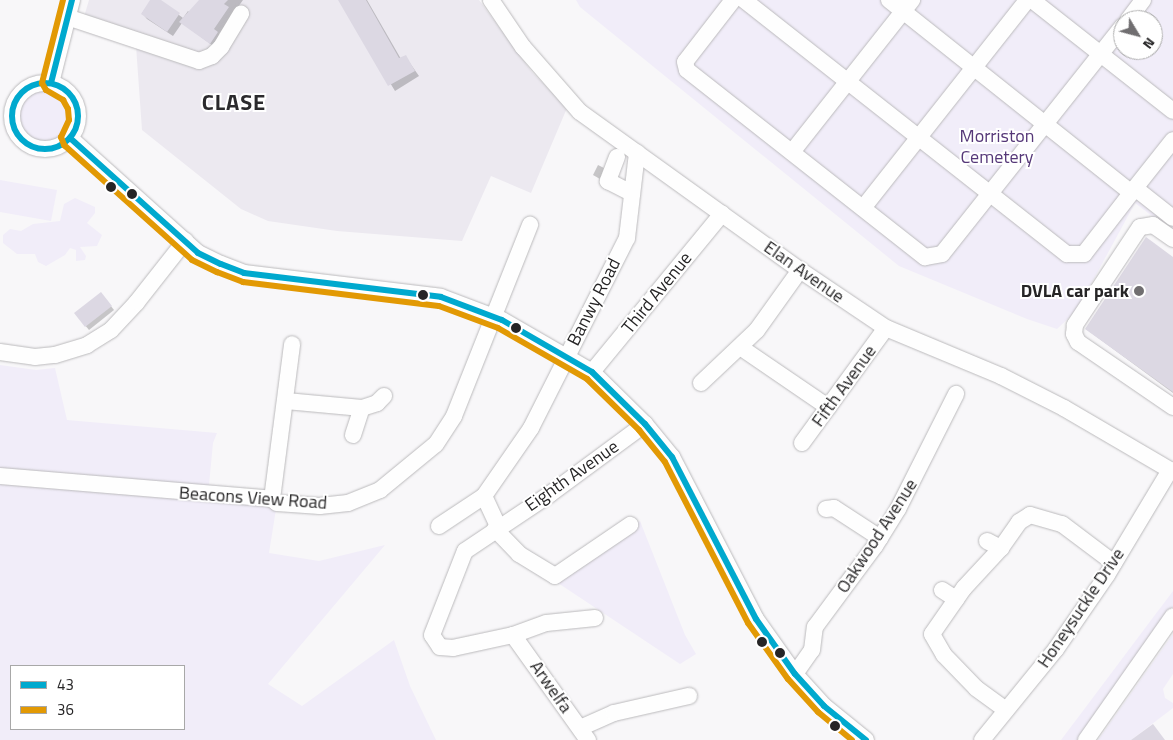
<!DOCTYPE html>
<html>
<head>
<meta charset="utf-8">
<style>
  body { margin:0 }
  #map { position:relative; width:1173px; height:740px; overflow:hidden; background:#f8f7f9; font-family:"Titillium Web",sans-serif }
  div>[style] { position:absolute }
  .built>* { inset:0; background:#ece9f0 }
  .green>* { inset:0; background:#f1edf9 }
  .round { border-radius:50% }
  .shadow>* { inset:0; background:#0003 }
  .building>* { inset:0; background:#dcd8e3 }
  .roads { filter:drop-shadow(0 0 1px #bbbabc) drop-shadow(0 0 1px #bbbabc) }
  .minor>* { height:16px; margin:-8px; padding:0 8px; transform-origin:8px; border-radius:8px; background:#fefefe }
  .minor>.ring { margin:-8px; padding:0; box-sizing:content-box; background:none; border:16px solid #fefefe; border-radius:50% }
  .bus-1>* { height:6px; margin:-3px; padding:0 3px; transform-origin:3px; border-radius:3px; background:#00a9ce }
  .bus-1>.ring { margin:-3px; padding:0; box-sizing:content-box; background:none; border:6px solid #00a9ce; border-radius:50% }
  .bus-2>* { height:6px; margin:-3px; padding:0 3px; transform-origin:3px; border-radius:3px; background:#e29904 }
  .dots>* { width:14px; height:14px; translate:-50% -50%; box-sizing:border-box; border:2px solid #fff; border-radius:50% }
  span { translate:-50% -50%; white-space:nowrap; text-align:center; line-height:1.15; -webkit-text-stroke:4px #fff; paint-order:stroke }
  .park-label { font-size:18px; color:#553778 }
  .street-label { font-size:18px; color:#262526 }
  .poi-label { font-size:18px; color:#262526; font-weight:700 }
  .right { translate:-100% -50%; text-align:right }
  .district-label { font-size:22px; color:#2b2a2d; font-weight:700; letter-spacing:1px }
  .legend { position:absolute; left:10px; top:665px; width:175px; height:65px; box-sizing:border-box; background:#fff; border:1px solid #a8a8a8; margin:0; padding:6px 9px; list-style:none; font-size:15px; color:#262526 }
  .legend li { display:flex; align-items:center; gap:10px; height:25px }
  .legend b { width:25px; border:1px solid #a8a8a8 }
  .north { position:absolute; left:1113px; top:10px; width:50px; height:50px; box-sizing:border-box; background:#fff; border:1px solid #a8a8a8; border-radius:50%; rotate:127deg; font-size:14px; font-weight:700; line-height:20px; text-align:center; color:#262526 }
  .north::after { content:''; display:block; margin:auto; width:18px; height:22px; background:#706e70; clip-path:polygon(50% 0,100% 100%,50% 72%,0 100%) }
</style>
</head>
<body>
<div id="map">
  <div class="built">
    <i style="clip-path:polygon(89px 0,479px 0,532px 72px,567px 108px,531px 193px,491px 176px,462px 241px,337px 231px,268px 221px,241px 209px,142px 130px,136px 46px,81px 27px)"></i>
  </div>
  <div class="green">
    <i style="clip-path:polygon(evenodd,576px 0,1173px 0,1173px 232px,1135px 203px,1077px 310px,1057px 329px,1027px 319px,899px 266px,580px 7px,576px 0,1123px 20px,1153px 20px,1153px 50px,1123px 50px,1123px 20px)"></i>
    <i class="round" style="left:18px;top:89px;width:54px;height:54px"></i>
    <i style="clip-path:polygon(0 180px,57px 190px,51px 221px,0 212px)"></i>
    <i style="clip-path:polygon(75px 198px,95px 207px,95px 213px,87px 223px,102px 235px,97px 246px,80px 247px,86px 256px,85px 260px,76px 261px,76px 250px,70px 248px,65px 255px,46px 266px,38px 262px,35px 254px,17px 254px,3px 243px,3px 235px,10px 229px,21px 231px,33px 224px,60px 221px,64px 204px)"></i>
    <i style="clip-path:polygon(evenodd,0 365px,36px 370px,55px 368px,67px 420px,217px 433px,213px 443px,209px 485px,264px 491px,277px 503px,269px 553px,319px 561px,385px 545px,268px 684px,302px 706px,394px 640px,410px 686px,436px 740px,0 740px,0 365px,11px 666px,184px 666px,184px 729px,11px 729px,11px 666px)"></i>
    <i style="clip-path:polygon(640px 521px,685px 635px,696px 654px,680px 664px,555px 581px)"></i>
    <i style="clip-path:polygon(1173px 591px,1173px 607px,1080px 740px,1061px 740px)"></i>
    <i style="clip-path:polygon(1173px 634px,1173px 674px,1163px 689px,1165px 698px,1173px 703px,1173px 708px,1131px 740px,1098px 740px)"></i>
  </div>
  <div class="shadow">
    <i style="clip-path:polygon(152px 0,159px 0,183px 18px,188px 11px,191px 14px,200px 0,243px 0,219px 34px,223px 38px,216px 48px,182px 23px,173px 36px,147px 19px,142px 13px)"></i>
    <i style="clip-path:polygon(340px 0,367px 0,401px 59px,405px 56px,419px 76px,395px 91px)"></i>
    <i style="clip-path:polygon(598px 165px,604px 168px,600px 179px,593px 175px)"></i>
    <i style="clip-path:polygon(1173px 258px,1173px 393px,1086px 329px)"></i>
    <i style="clip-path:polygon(104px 297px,114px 310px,89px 330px,75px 313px)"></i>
  </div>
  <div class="building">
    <i style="clip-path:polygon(150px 0,161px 0,180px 13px,167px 32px,141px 14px)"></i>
    <i style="clip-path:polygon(199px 0,228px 0,224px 4px,229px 7px,214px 29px,218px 32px,210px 44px,179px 22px)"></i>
    <i style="clip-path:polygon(338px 0,366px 0,399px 58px,406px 55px,415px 71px,388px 86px)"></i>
    <i style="clip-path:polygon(1146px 237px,1173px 257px,1173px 392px,1085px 329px)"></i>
    <i style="clip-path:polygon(101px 292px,112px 306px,85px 327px,74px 313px)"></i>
    <i style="clip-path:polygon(1153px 724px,1165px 740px,1131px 740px)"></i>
  </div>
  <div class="roads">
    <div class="minor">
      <i style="left:491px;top:0;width:57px;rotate:55.8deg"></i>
      <i style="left:523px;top:47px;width:86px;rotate:48.8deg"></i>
      <i style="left:580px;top:112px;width:271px;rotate:35.7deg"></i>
      <i style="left:800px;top:270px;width:104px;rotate:34deg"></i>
      <i style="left:886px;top:328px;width:125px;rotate:22.7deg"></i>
      <i style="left:1001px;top:376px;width:71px;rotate:26.9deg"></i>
      <i style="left:1064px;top:408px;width:123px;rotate:30.3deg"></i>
      <i style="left:1170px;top:470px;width:122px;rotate:121deg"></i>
      <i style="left:1107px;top:575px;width:90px;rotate:124.6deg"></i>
      <i style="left:1056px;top:649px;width:117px;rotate:129.1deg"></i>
      <i style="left:733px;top:0;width:78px;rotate:127.7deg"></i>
      <i style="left:685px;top:62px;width:8px;rotate:76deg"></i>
      <i style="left:687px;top:70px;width:303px;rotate:38.2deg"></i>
      <i style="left:925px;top:257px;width:17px;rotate:-10deg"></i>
      <i style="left:942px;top:254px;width:291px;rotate:-51.6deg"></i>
      <i style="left:744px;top:0;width:411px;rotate:38.2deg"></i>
      <i style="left:1067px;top:254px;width:17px"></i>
      <i style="left:1084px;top:254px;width:83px;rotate:-52.3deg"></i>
      <i style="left:1135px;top:188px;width:48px;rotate:38.3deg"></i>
      <i style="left:889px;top:0;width:310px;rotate:38.5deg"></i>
      <i style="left:1032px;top:0;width:179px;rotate:38.2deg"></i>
      <i style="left:67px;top:17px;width:139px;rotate:18.4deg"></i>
      <i style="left:199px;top:61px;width:14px;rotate:-21deg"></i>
      <i style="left:212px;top:56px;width:13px;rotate:-45deg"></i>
      <i style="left:221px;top:47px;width:39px;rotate:-59deg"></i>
      <i style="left:1128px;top:20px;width:25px;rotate:-53deg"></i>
      <i style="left:51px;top:83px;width:86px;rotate:-75.8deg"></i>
      <i class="ring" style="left:12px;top:83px;width:50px;height:50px"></i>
      <i style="left:70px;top:138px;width:172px;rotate:41.9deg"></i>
      <i style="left:198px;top:253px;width:25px;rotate:26deg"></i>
      <i style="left:221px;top:264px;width:25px;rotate:21deg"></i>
      <i style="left:244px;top:273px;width:198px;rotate:6.9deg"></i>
      <i style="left:441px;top:297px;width:65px;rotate:20.7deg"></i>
      <i style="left:502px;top:320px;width:104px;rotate:30deg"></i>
      <i style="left:592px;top:372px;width:74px;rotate:44.5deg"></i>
      <i style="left:645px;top:424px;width:43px;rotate:50.7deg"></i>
      <i style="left:672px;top:457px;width:182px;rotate:62.6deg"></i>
      <i style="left:756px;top:619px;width:67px;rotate:54.7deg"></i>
      <i style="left:795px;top:674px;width:43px;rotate:47.8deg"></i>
      <i style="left:824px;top:706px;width:54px;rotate:39deg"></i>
      <i style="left:792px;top:152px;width:194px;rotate:-51.7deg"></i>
      <i style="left:617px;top:157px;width:26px;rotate:111deg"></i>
      <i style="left:608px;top:181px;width:27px;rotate:27deg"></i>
      <i style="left:1135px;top:188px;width:61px;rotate:-51.6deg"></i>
      <i style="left:863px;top:208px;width:265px;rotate:-51.7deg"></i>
      <i style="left:1173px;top:239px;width:24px;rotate:-145deg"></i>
      <i style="left:1153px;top:225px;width:13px;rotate:171deg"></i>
      <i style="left:1140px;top:227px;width:118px;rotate:123.6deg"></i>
      <i style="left:1075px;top:325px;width:9px;rotate:96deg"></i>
      <i style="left:1074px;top:334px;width:9px;rotate:63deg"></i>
      <i style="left:1078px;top:342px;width:115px;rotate:34.4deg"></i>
      <i style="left:740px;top:347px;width:107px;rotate:34.3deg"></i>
      <i style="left:0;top:352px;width:35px;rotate:8deg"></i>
      <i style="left:35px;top:357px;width:20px;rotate:-6deg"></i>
      <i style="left:55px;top:355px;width:34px;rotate:-17deg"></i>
      <i style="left:87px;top:345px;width:28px;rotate:-32deg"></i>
      <i style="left:111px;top:330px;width:38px;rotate:-47deg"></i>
      <i style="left:137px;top:302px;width:78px;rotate:-51.8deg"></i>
      <i style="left:592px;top:372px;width:205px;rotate:-50.6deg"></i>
      <i style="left:701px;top:383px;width:77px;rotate:-43.4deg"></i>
      <i style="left:757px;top:330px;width:74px;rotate:-54.4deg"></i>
      <i style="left:286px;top:401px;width:76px;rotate:5.3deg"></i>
      <i style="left:353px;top:435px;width:28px;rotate:-72deg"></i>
      <i style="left:362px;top:408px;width:16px;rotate:-18deg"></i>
      <i style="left:377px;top:403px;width:10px;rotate:-45deg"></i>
      <i style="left:802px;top:443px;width:142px;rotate:-53.9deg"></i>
      <i style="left:0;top:476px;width:273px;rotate:4.8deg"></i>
      <i style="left:272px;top:499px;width:6px;rotate:39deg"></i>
      <i style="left:277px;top:503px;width:43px;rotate:4deg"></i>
      <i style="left:320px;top:506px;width:28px;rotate:-6deg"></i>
      <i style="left:348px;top:503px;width:35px;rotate:-22deg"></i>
      <i style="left:380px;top:490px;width:72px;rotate:-39.4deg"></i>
      <i style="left:436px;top:444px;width:33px;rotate:-57deg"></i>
      <i style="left:454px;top:416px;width:206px;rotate:-68.3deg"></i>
      <i style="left:484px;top:496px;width:33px;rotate:65deg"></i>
      <i style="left:272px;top:499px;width:156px;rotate:-82.6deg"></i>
      <i style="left:826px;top:509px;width:8px;rotate:-7deg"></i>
      <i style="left:834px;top:508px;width:55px;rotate:33.1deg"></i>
      <i style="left:439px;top:526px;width:54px;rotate:-33.7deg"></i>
      <i style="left:484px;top:496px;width:83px;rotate:-55.3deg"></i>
      <i style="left:531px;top:428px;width:213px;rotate:-63.2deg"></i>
      <i style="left:627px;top:238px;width:86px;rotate:-83.3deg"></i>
      <i style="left:495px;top:529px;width:35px;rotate:46deg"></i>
      <i style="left:519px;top:554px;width:42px;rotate:31.4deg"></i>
      <i style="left:555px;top:576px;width:91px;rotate:-34.2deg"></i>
      <i style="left:987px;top:541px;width:16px;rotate:27deg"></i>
      <i style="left:942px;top:590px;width:17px;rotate:33deg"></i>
      <i style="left:595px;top:618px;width:49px;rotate:174.2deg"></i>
      <i style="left:546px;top:623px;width:35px;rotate:160deg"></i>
      <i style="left:513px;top:635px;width:61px;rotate:167.8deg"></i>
      <i style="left:453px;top:648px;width:13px;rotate:-176deg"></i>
      <i style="left:440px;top:647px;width:14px;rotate:-124deg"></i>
      <i style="left:432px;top:635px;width:90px;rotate:-68.6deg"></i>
      <i style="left:465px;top:551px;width:102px;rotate:-33.8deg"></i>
      <i style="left:550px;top:494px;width:118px;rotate:-36.4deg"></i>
      <i style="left:513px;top:635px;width:129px;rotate:54.5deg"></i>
      <i style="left:795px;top:674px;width:29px;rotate:-55deg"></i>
      <i style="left:812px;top:650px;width:23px;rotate:-83deg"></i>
      <i style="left:815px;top:627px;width:101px;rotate:-53.5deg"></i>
      <i style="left:875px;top:546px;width:44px;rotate:-58.1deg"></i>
      <i style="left:898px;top:509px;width:129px;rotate:-63.2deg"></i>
      <i style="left:1006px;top:710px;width:37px;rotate:-144deg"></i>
      <i style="left:976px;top:688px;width:46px;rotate:-134.1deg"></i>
      <i style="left:944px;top:655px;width:24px;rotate:-120deg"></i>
      <i style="left:932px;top:634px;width:56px;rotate:-55.2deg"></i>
      <i style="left:964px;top:588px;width:54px;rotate:-47.2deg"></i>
      <i style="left:1001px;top:548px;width:32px;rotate:-55deg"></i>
      <i style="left:1019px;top:522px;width:13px;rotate:-32deg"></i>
      <i style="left:1030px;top:515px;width:33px;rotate:16deg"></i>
      <i style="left:1062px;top:524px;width:65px;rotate:36.9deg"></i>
      <i style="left:580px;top:728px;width:37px;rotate:-24deg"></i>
      <i style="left:614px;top:713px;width:77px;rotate:-12.8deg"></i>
      <i style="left:1086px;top:740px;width:151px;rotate:-54.9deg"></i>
    </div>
  </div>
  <div class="bus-1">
    <i style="left:51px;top:83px;width:86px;rotate:-75.8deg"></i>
    <i class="ring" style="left:12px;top:83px;width:60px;height:60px"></i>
    <i style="left:70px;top:138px;width:172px;rotate:41.9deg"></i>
    <i style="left:198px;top:253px;width:25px;rotate:26deg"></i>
    <i style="left:221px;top:264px;width:25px;rotate:21deg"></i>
    <i style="left:244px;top:273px;width:198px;rotate:6.9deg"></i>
    <i style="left:441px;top:297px;width:65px;rotate:20.7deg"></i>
    <i style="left:502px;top:320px;width:104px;rotate:30deg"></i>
    <i style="left:592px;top:372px;width:74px;rotate:44.5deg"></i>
    <i style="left:645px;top:424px;width:43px;rotate:50.7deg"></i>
    <i style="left:672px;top:457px;width:182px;rotate:62.6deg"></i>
    <i style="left:756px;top:619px;width:67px;rotate:54.7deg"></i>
    <i style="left:795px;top:674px;width:43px;rotate:47.8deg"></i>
    <i style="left:824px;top:706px;width:54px;rotate:39deg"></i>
  </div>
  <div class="bus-2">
    <i style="left:63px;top:0;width:86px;rotate:104.2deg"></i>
    <i style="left:42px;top:83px;width:8px;rotate:60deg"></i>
    <i style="left:46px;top:90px;width:20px;rotate:30deg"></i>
    <i style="left:63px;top:100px;width:10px;rotate:61deg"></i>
    <i style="left:68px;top:109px;width:11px;rotate:85deg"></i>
    <i style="left:69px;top:120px;width:19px;rotate:115deg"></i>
    <i style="left:61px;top:137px;width:9px;rotate:69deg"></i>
    <i style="left:64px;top:145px;width:172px;rotate:41.9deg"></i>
    <i style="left:192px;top:260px;width:28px;rotate:26deg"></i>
    <i style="left:217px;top:272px;width:28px;rotate:21deg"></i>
    <i style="left:243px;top:282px;width:197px;rotate:7deg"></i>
    <i style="left:439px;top:306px;width:63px;rotate:20.4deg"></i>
    <i style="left:498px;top:328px;width:103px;rotate:29.8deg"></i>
    <i style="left:587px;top:379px;width:73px;rotate:44.4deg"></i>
    <i style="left:639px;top:430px;width:41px;rotate:50.9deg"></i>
    <i style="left:665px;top:462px;width:181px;rotate:62.7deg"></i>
    <i style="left:748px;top:623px;width:69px;rotate:54.5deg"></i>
    <i style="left:788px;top:679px;width:45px;rotate:47.7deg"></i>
    <i style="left:818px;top:712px;width:44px;rotate:39.5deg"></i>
  </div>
  <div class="dots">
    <i style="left:111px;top:187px;background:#262526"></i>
    <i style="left:132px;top:194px;background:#262526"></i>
    <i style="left:1139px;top:291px;background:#706e70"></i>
    <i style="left:423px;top:295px;background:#262526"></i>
    <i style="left:516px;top:328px;background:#262526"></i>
    <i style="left:762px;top:642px;background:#262526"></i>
    <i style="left:780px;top:653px;background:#262526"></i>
    <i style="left:835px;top:726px;background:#262526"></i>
  </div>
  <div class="park-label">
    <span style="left:997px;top:147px">Morriston<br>Cemetery</span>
  </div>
  <div class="street-label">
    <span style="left:804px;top:272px;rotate:35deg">Elan Avenue</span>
    <span style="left:657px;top:293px;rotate:-51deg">Third Avenue</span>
    <span style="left:594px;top:302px;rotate:-63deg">Banwy Road</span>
    <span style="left:844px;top:386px;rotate:-54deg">Fifth Avenue</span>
    <span style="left:572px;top:476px;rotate:-35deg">Eighth Avenue</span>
    <span style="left:253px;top:498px;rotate:4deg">Beacons View Road</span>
    <span style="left:877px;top:536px;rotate:-57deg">Oakwood Avenue</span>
    <span style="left:1081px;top:608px;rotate:-56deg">Honeysuckle Drive</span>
    <span style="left:551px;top:687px;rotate:55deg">Arwelfa</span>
  </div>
  <div class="poi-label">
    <span class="right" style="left:1129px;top:291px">DVLA car park</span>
  </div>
  <div class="district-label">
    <span style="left:234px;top:103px">CLASE</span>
  </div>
  <ul class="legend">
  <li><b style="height:6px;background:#00a9ce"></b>43</li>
  <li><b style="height:6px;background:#e29904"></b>36</li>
  </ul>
  <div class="north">N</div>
</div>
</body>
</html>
